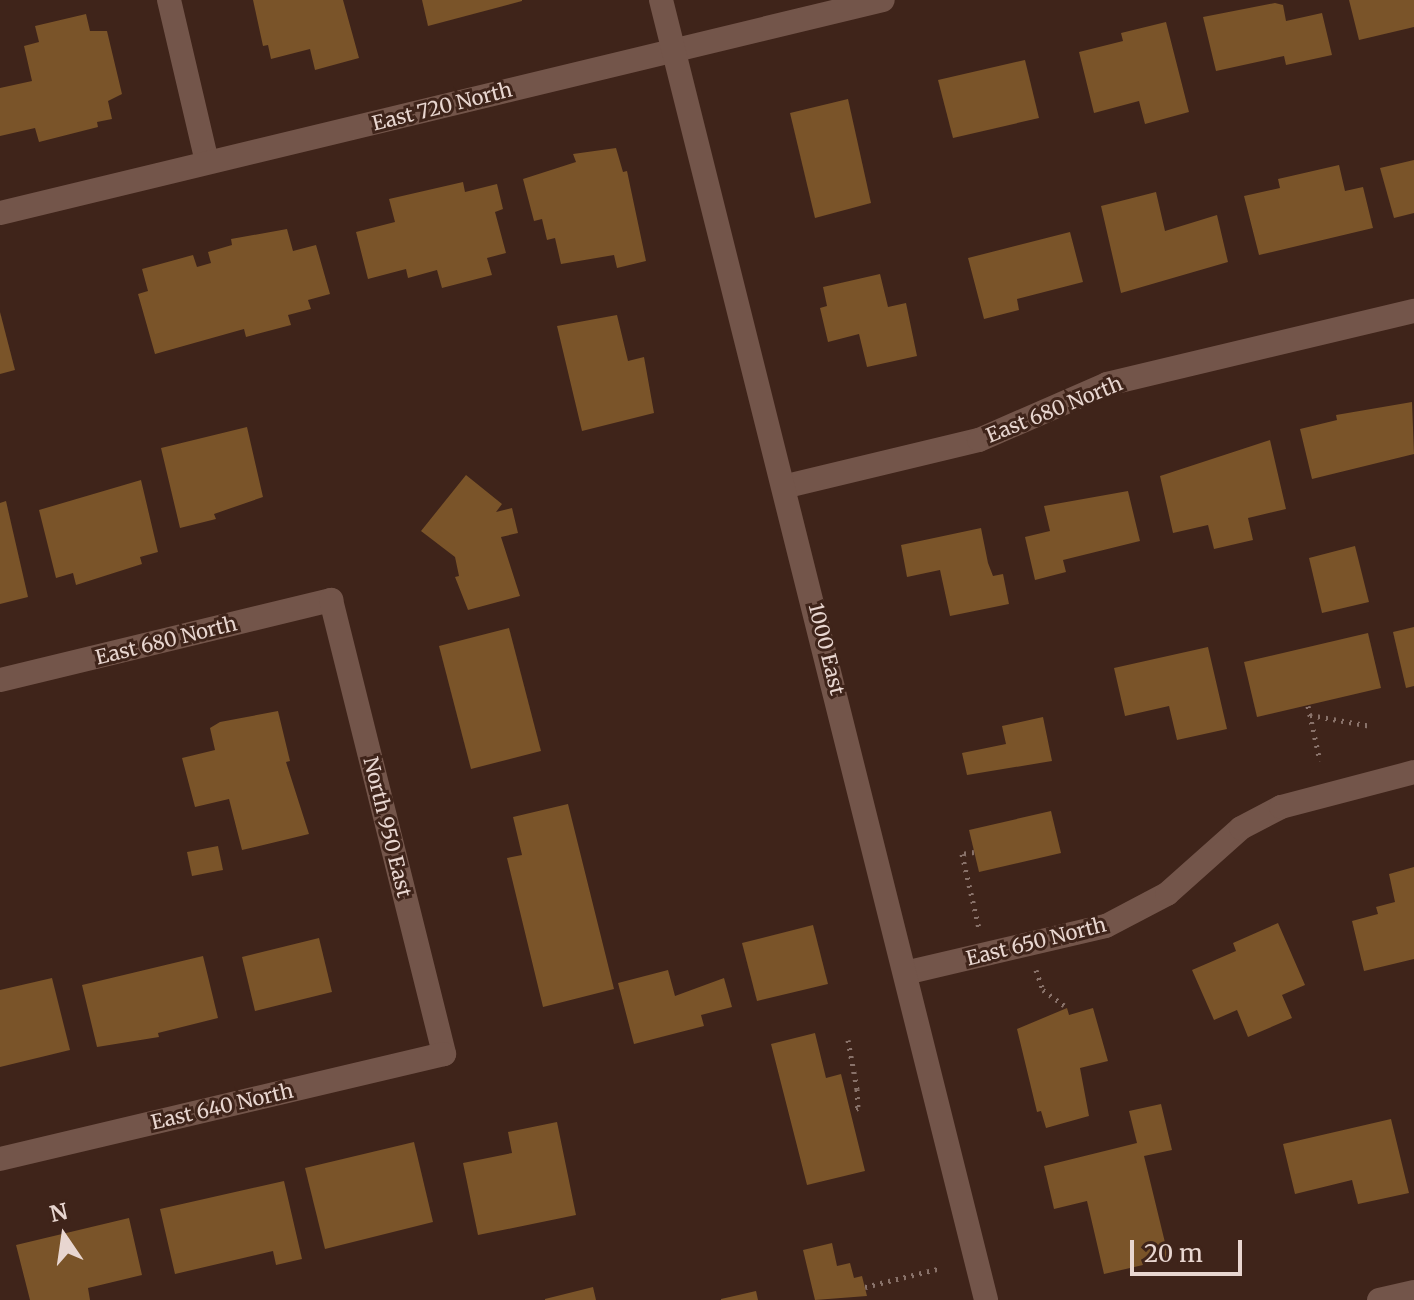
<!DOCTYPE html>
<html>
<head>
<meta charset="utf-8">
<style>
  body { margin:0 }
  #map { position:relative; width:1414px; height:1300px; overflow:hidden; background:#3f241a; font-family:Merriweather,serif }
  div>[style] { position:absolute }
  .building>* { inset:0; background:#7a5429 }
  .path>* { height:5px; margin-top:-2.5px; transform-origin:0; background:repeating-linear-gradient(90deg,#89726a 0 2px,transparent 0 8px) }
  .street>* { height:24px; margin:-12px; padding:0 12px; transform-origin:12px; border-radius:12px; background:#73554a }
  .secondary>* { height:24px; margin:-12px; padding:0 12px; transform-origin:12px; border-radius:12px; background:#73554a }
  span { translate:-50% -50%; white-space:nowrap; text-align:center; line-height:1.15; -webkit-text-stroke:6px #3f241a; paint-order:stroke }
  .street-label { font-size:20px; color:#e8d6d0 }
  .north { position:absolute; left:24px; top:1196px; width:80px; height:80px; -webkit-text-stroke:6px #3f241a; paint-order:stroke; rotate:347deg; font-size:22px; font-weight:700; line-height:32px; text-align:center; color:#e8d6d0 }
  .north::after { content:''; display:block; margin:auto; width:28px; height:36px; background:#e8d6d0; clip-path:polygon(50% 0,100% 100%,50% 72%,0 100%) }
  .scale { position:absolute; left:1130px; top:1240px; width:112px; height:36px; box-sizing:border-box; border:4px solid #e8d6d0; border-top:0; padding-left:10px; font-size:24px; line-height:28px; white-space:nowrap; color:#e8d6d0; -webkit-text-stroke:6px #3f241a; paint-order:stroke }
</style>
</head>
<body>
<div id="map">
  <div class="building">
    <i style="clip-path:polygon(253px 0,343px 0,359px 58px,315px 70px,310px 49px,271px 59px,268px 45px,263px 46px)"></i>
    <i style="clip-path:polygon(422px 0,522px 0,522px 1px,428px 26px)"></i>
    <i style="clip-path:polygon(1349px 0,1414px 0,1414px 27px,1359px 40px)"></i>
    <i style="clip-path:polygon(1275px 3px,1283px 5px,1286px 21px,1322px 13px,1332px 55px,1286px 65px,1284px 56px,1216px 71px,1203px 17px)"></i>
    <i style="clip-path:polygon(86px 14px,90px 31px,107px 31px,122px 94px,108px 101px,112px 119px,97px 122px,98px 127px,39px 142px,35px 128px,0 136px,0 88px,32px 81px,24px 46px,39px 42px,35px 26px)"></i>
    <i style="clip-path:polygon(1166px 22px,1189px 112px,1145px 124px,1139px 101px,1094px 113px,1079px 52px,1123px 41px,1121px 33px)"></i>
    <i style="clip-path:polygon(1025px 60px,1039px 118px,953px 138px,938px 80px)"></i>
    <i style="clip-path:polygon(848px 99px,871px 203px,815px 218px,790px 113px)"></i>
    <i style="clip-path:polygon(616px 148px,623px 172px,627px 171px,646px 261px,617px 268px,614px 255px,561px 264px,555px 238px,547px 240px,542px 219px,534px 221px,523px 179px,576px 162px,573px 154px)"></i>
    <i style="clip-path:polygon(1414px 160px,1414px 213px,1394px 218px,1380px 168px)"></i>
    <i style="clip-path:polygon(1339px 165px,1345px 191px,1363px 187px,1373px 228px,1259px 255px,1244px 196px,1280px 188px,1278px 179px)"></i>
    <i style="clip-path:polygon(463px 182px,465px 192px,497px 184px,503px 209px,495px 212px,506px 253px,487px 258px,492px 275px,442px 288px,437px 270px,408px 278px,406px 269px,368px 279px,356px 232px,395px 222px,389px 199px)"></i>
    <i style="clip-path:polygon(1156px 192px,1165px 231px,1217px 215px,1228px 262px,1121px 293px,1101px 206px)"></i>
    <i style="clip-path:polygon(287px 229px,293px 251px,316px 245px,330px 294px,308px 300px,311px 309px,288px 315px,291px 325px,246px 337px,244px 329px,155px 354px,138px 294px,148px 291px,142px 269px,193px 255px,197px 267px,211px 263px,208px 252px,232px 245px,231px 239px)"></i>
    <i style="clip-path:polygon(1070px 232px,1083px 282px,1017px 299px,1019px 310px,984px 319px,968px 258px)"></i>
    <i style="clip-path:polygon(880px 274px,888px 307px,906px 303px,917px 356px,867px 367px,859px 334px,828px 342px,820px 308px,827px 306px,823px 287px)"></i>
    <i style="clip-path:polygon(0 312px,15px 370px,0 374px)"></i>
    <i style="clip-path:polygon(617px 315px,628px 361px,644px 357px,654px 413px,582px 431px,557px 326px)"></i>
    <i style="clip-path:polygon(1412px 402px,1414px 454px,1312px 479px,1300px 429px,1337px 420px,1336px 415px)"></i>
    <i style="clip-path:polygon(247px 427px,263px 497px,214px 514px,216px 519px,180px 528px,161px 448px)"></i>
    <i style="clip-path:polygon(1270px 440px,1286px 509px,1248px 518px,1253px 540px,1214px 549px,1208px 525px,1173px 533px,1160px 476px)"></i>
    <i style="clip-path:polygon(466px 475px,502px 504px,496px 512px,512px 508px,518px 533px,501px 537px,520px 596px,468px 610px,455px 577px,459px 576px,455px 557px,421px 531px)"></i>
    <i style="clip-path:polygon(141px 480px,158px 552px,140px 557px,142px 564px,76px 585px,73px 573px,56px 578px,39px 510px)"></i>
    <i style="clip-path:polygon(1128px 491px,1140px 541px,1063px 560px,1066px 572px,1035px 580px,1025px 537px,1050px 531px,1044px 506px)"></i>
    <i style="clip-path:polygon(6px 501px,28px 597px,0 604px,0 503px)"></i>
    <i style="clip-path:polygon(981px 528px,988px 563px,993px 576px,1003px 574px,1009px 604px,950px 616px,940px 570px,907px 577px,901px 545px)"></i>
    <i style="clip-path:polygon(1355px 546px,1369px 602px,1322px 613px,1309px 558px)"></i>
    <i style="clip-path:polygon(1414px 627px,1414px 686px,1406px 688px,1393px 632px)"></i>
    <i style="clip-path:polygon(509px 628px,541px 751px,471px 769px,439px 646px)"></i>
    <i style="clip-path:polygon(1368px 633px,1381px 688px,1257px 717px,1244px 662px)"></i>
    <i style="clip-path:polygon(1208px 647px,1227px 729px,1177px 740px,1169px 706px,1125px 716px,1114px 668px)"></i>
    <i style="clip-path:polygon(278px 711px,290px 761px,286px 762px,309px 834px,242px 850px,229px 799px,195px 807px,182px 758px,215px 750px,210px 728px,220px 722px)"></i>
    <i style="clip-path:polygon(1043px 717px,1052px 761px,967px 775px,962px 753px,1006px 744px,1002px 726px)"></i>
    <i style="clip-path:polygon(568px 804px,614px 989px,543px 1007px,507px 858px,522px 855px,513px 817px)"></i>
    <i style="clip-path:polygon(1051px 811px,1061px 853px,979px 872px,969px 830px)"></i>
    <i style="clip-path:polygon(218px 846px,223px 870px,192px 876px,187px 852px)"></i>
    <i style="clip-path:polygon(1414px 867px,1414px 959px,1364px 971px,1352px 921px,1378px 914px,1376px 907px,1395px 902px,1389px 874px)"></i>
    <i style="clip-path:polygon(1278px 923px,1305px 985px,1282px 995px,1292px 1018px,1248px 1037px,1237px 1010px,1214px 1020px,1192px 970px,1236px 951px,1233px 943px)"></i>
    <i style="clip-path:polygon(813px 925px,828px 984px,757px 1001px,742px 943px)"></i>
    <i style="clip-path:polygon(319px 938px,332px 992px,255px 1011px,242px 957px)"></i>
    <i style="clip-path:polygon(203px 956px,218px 1018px,158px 1033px,159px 1037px,97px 1047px,82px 985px)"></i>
    <i style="clip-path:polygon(668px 970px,675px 996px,724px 978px,732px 1007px,701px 1015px,704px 1026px,634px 1044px,618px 983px)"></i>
    <i style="clip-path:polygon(52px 978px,70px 1050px,0 1067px,0 990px)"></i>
    <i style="clip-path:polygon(1067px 1008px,1069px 1015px,1093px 1008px,1108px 1061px,1080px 1068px,1089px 1116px,1046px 1128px,1041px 1111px,1037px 1112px,1017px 1029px)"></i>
    <i style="clip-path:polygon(815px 1033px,826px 1078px,841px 1074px,865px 1171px,807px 1185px,771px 1044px)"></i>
    <i style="clip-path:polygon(1161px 1104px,1172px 1150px,1144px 1156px,1169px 1259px,1104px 1274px,1087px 1201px,1054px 1209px,1044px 1166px,1137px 1143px,1129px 1111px)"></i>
    <i style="clip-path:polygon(1391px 1119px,1409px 1193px,1358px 1204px,1352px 1180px,1295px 1194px,1283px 1144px)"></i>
    <i style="clip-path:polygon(557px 1122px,576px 1215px,478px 1235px,463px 1163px,512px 1153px,508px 1132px)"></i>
    <i style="clip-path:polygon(414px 1142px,433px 1222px,325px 1249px,305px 1168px)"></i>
    <i style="clip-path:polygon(284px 1181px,302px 1259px,276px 1265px,273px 1251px,175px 1274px,160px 1209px)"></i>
    <i style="clip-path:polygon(129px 1218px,142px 1275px,88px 1288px,90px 1300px,30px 1300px,16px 1245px)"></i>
    <i style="clip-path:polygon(832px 1243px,837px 1266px,850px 1263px,854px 1278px,862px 1276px,867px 1296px,815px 1300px,803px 1250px)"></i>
    <i style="clip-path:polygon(593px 1287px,596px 1300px,545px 1300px,545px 1299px)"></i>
    <i style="clip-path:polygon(756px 1291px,758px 1300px,721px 1300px,721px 1299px)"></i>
  </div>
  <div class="path">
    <i style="left:1308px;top:706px;width:56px;rotate:77.7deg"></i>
    <i style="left:1310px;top:715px;width:62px;rotate:10.2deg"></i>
    <i style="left:974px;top:852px;width:12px;rotate:171deg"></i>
    <i style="left:962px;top:854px;width:76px;rotate:77.1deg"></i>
    <i style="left:1036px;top:970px;width:21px;rotate:71deg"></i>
    <i style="left:1043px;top:990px;width:26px;rotate:36deg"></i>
    <i style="left:848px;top:1040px;width:50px;rotate:79.6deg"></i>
    <i style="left:857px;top:1089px;width:19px;rotate:87deg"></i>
    <i style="left:858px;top:1108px;width:5px;rotate:158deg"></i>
    <i style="left:865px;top:1287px;width:78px;rotate:-14deg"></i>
  </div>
  <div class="street">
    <i style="left:169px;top:0;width:166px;rotate:76.8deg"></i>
    <i style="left:0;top:213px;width:908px;rotate:-13.56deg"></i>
    <i style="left:787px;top:486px;width:197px;rotate:-13.5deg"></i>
    <i style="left:979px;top:440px;width:140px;rotate:-23.6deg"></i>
    <i style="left:1107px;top:384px;width:316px;rotate:-13.4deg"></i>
    <i style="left:0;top:680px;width:341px;rotate:-13.6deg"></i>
    <i style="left:331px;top:600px;width:468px;rotate:76deg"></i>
    <i style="left:444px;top:1054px;width:456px;rotate:166.7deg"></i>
    <i style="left:905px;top:973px;width:206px;rotate:-13.2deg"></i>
    <i style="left:1106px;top:926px;width:69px;rotate:-27.7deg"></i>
    <i style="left:1167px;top:894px;width:99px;rotate:-41.7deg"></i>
    <i style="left:1241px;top:828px;width:45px;rotate:-27.7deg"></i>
    <i style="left:1281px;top:807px;width:138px;rotate:-14.7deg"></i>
    <i style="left:1379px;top:1300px;width:36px;rotate:-13deg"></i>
  </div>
  <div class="secondary">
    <i style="left:661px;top:0;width:1340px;rotate:75.96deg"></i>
  </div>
  <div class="street-label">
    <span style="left:442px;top:106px;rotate:-14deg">East 720 North</span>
    <span style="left:1054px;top:409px;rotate:-22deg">East 680 North</span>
    <span style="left:166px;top:640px;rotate:-14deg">East 680 North</span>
    <span style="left:827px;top:649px;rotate:76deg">1000 East</span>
    <span style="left:388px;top:827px;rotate:76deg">North 950 East</span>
    <span style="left:1036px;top:941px;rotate:-14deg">East 650 North</span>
    <span style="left:222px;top:1106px;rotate:-13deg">East 640 North</span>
  </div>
  <div class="north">N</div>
  <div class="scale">20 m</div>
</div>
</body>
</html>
